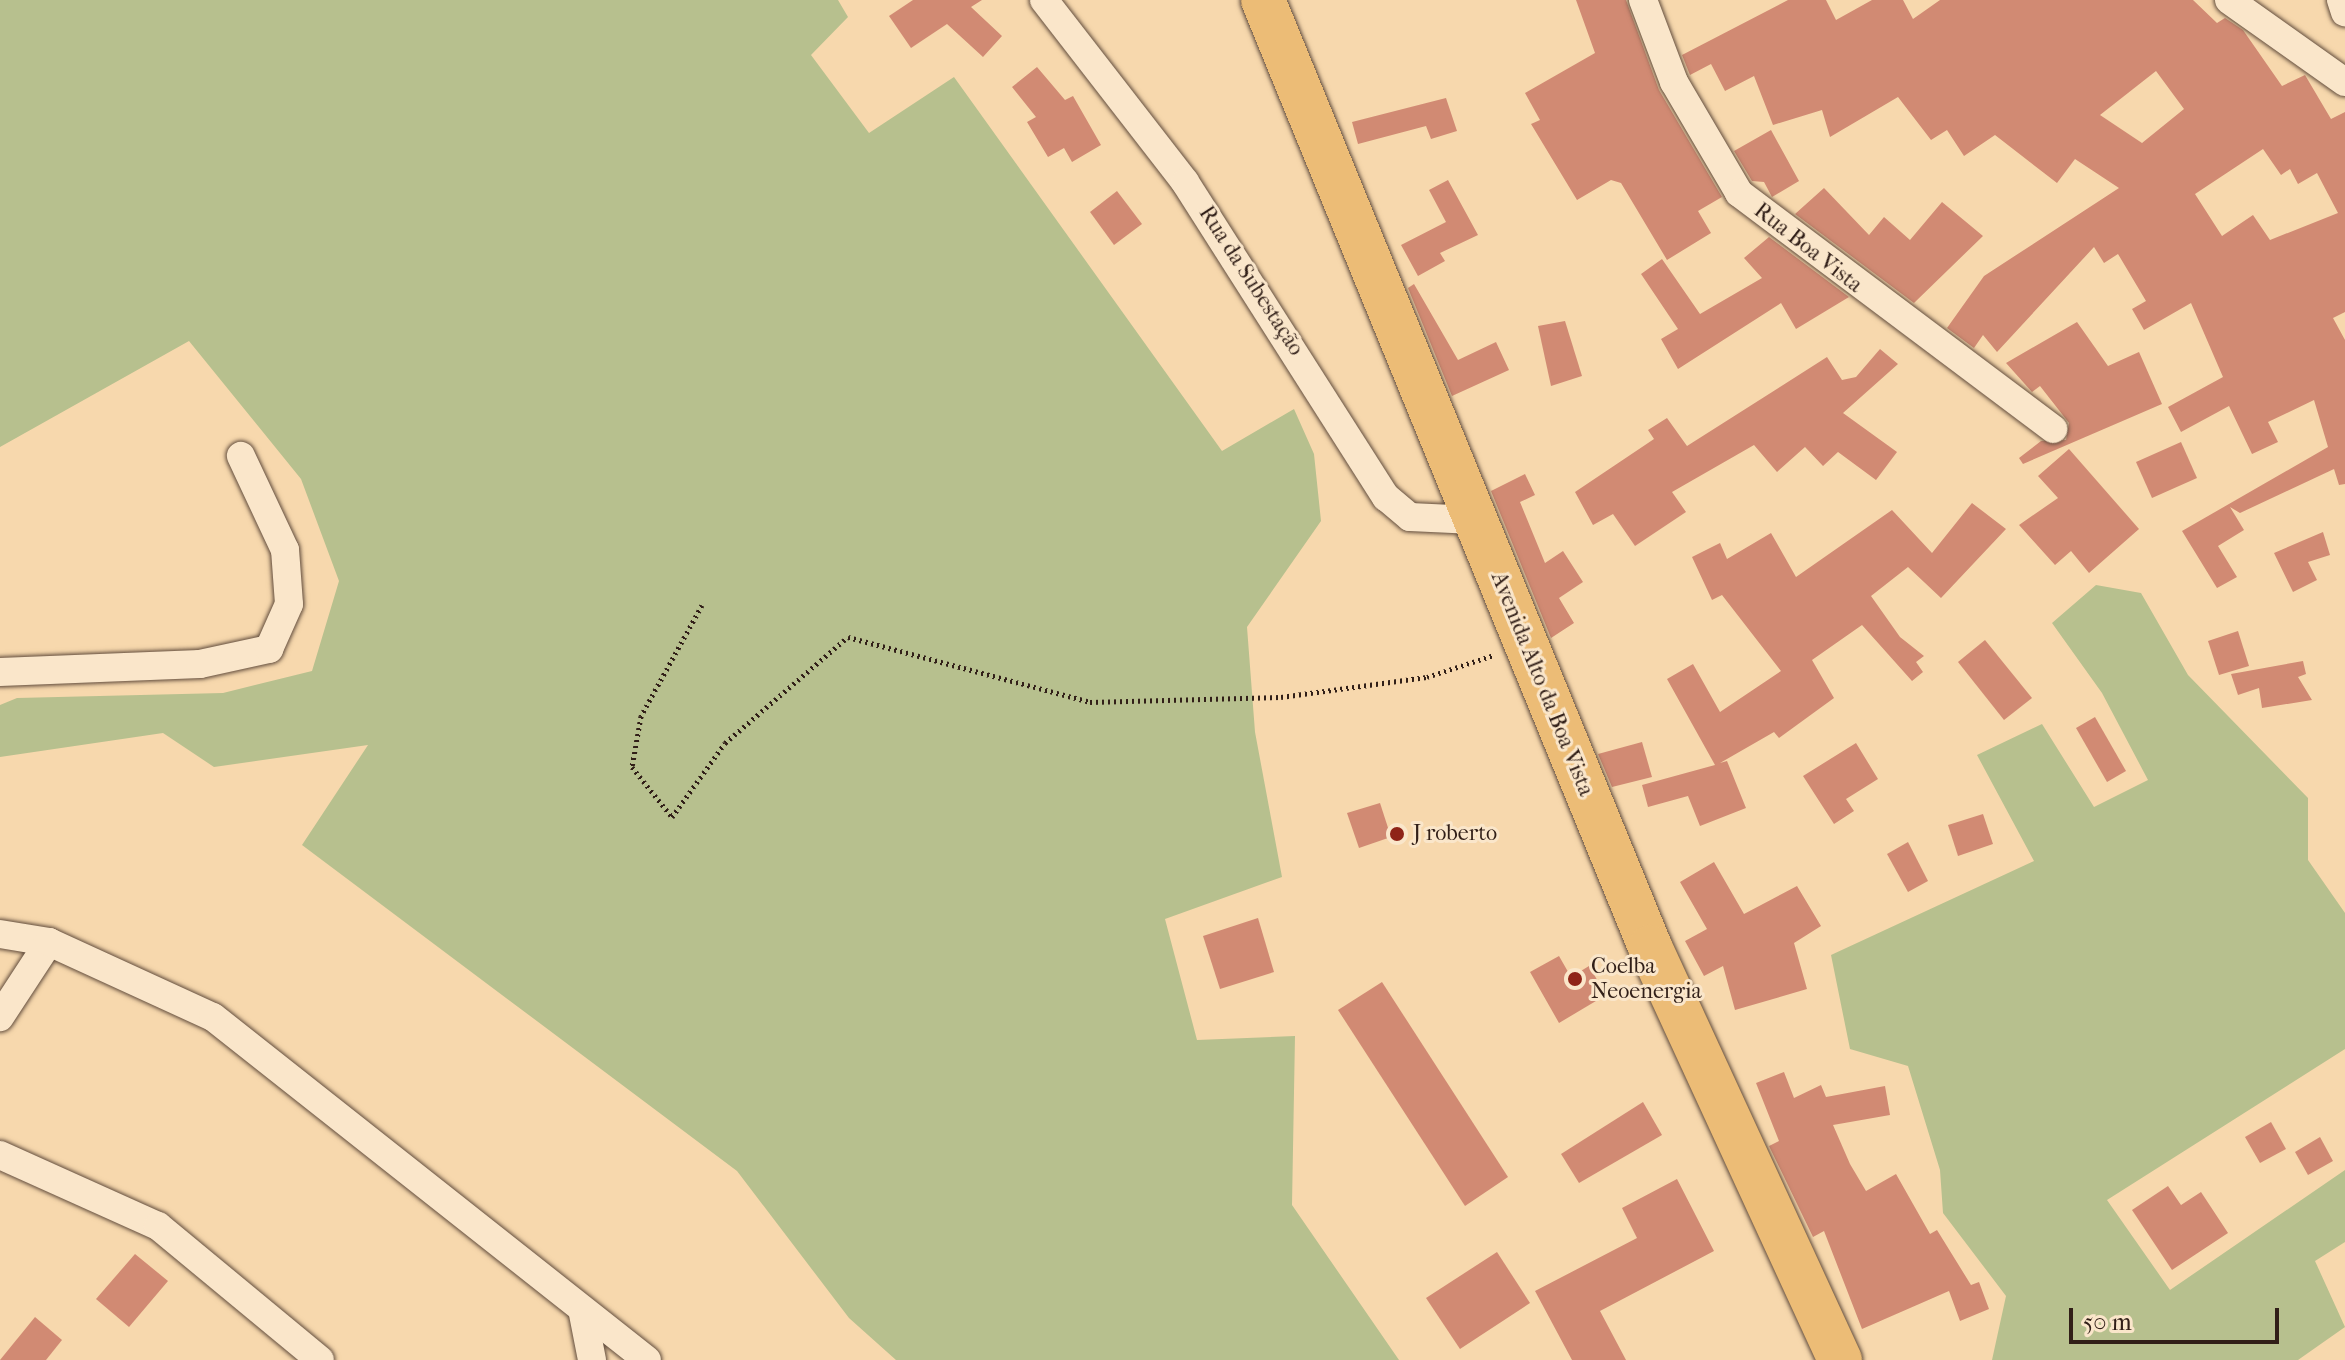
<!DOCTYPE html>
<html>
<head>
<meta charset="utf-8">
<style>
  body { margin:0 }
  #map { position:relative; width:2345px; height:1360px; overflow:hidden; background:#f7d8ad; font-family:"IM FELL French Canon",serif }
  div>[style] { position:absolute }
  .green>* { inset:0; background:#b7c08e }
  .building>* { inset:0; background:#d18a73 }
  .path>* { height:5px; margin-top:-2.5px; transform-origin:0; background:repeating-linear-gradient(90deg,#311f18 0 2px,transparent 0 6px) }
  .roads { filter:drop-shadow(0 0 2px #624d3d) drop-shadow(0 0 2px #624d3d) }
  .minor>* { height:28px; margin:-14px; padding:0 14px; transform-origin:14px; border-radius:14px; background:#fae6ca }
  .primary>* { height:44px; margin:-22px; padding:0 22px; transform-origin:22px; border-radius:22px; background:#ecbc76 }
  .dots>* { width:22px; height:22px; translate:-50% -50%; box-sizing:border-box; border:4px solid #fae6ca; border-radius:50% }
  span { translate:-50% -50%; white-space:nowrap; text-align:center; line-height:1.15; -webkit-text-stroke:6px #fae6ca; paint-order:stroke }
  .street-label { font-size:22px; color:#311f18 }
  .poi-label { font-size:22px; color:#311f18 }
  .left { translate:0 -50%; text-align:left }
  .scale { position:absolute; left:2069px; top:1308px; width:210px; height:36px; box-sizing:border-box; border:4px solid #311f18; border-top:0; padding-left:10px; font-size:24px; line-height:28px; white-space:nowrap; color:#311f18; -webkit-text-stroke:6px #fae6ca; paint-order:stroke }
</style>
</head>
<body>
<div id="map">
  <div class="green">
    <i style="clip-path:polygon(0 0,838px 0,848px 17px,811px 55px,869px 133px,954px 77px,1222px 451px,1294px 409px,1314px 454px,1321px 521px,1247px 627px,1255px 732px,1282px 877px,1165px 919px,1197px 1040px,1295px 1036px,1292px 1205px,1399px 1360px,896px 1360px,849px 1318px,737px 1171px,302px 845px,368px 745px,214px 767px,163px 733px,0 757px,0 705px,17px 698px,223px 693px,312px 671px,339px 581px,301px 479px,189px 341px,0 447px)"></i>
    <i style="clip-path:polygon(2096px 585px,2141px 593px,2188px 675px,2308px 798px,2308px 860px,2345px 913px,2345px 1049px,2107px 1200px,2170px 1290px,2345px 1170px,2345px 1242px,2315px 1261px,2345px 1327px,2298px 1360px,1992px 1360px,2006px 1296px,1943px 1213px,1940px 1170px,1908px 1066px,1850px 1049px,1831px 955px,2034px 861px,1977px 755px,2042px 724px,2094px 807px,2148px 780px,2102px 693px,2052px 623px)"></i>
  </div>
  <div class="building">
    <i style="clip-path:polygon(913px 0,982px 0,971px 7px,1002px 36px,983px 57px,947px 24px,911px 48px,889px 16px)"></i>
    <i style="clip-path:polygon(1576px 0,1626px 0,1659px 90px,1722px 197px,1698px 211px,1711px 233px,1667px 260px,1621px 183px,1611px 180px,1577px 200px,1531px 124px,1540px 120px,1525px 93px,1595px 53px)"></i>
    <i style="clip-path:polygon(evenodd,1788px 0,1826px 0,1836px 20px,1872px 0,1903px 0,1913px 19px,1940px 0,2193px 0,2217px 23px,2225px 18px,2243px 30px,2282px 86px,2305px 75px,2331px 119px,2345px 112px,2345px 312px,2333px 318px,2345px 340px,2345px 484px,2339px 485px,2334px 469px,2240px 513px,2230px 507px,2244px 530px,2218px 546px,2237px 577px,2217px 588px,2182px 531px,2328px 447px,2314px 400px,2268px 422px,2278px 442px,2252px 454px,2229px 406px,2181px 432px,2168px 407px,2223px 377px,2191px 303px,2144px 330px,2132px 309px,2146px 301px,2118px 254px,2104px 263px,2094px 247px,1997px 352px,1983px 335px,1974px 348px,1947px 328px,1984px 276px,2119px 188px,2075px 159px,2057px 183px,1995px 135px,1964px 156px,1947px 130px,1931px 140px,1898px 97px,1830px 137px,1822px 110px,1773px 125px,1754px 76px,1725px 91px,1711px 64px,1690px 75px,1682px 55px,1788px 0,2156px 71px,2184px 109px,2142px 143px,2100px 115px,2156px 71px,1788px 0,2263px 149px,2281px 175px,2290px 169px,2298px 184px,2317px 173px,2338px 213px,2270px 240px,2253px 215px,2222px 236px,2195px 194px,2263px 149px)"></i>
    <i style="clip-path:polygon(1037px 67px,1065px 100px,1073px 96px,1101px 145px,1072px 162px,1064px 148px,1048px 157px,1027px 122px,1036px 117px,1012px 87px)"></i>
    <i style="clip-path:polygon(1446px 98px,1457px 131px,1431px 139px,1426px 126px,1358px 144px,1352px 122px)"></i>
    <i style="clip-path:polygon(1771px 130px,1799px 181px,1772px 197px,1764px 182px,1752px 181px,1734px 151px)"></i>
    <i style="clip-path:polygon(1448px 180px,1478px 235px,1440px 253px,1445px 261px,1418px 276px,1401px 245px,1446px 222px,1429px 190px)"></i>
    <i style="clip-path:polygon(1824px 188px,1869px 235px,1884px 217px,1910px 240px,1942px 202px,1983px 236px,1914px 303px,1795px 214px)"></i>
    <i style="clip-path:polygon(1117px 191px,1142px 224px,1114px 245px,1090px 212px)"></i>
    <i style="clip-path:polygon(1769px 237px,1849px 297px,1796px 329px,1781px 303px,1678px 369px,1661px 339px,1678px 329px,1641px 274px,1662px 259px,1700px 314px,1762px 278px,1744px 258px)"></i>
    <i style="clip-path:polygon(1414px 284px,1458px 360px,1496px 342px,1509px 370px,1452px 396px,1408px 288px)"></i>
    <i style="clip-path:polygon(1565px 321px,1582px 376px,1551px 386px,1538px 326px)"></i>
    <i style="clip-path:polygon(2077px 322px,2108px 366px,2139px 352px,2162px 404px,2023px 464px,2019px 458px,2041px 441px,2066px 440px,2069px 423px,2040px 386px,2032px 392px,2006px 363px)"></i>
    <i style="clip-path:polygon(1880px 349px,1898px 364px,1843px 413px,1897px 452px,1876px 480px,1838px 452px,1823px 466px,1805px 447px,1777px 472px,1754px 445px,1672px 492px,1686px 512px,1635px 546px,1613px 514px,1593px 525px,1575px 492px,1654px 439px,1648px 430px,1667px 418px,1687px 446px,1827px 357px,1842px 380px,1856px 377px)"></i>
    <i style="clip-path:polygon(2181px 442px,2197px 478px,2152px 498px,2136px 462px)"></i>
    <i style="clip-path:polygon(2069px 449px,2139px 529px,2089px 573px,2071px 551px,2055px 565px,2019px 525px,2058px 498px,2038px 476px)"></i>
    <i style="clip-path:polygon(1525px 474px,1535px 495px,1520px 502px,1545px 563px,1563px 551px,1583px 582px,1559px 598px,1574px 623px,1551px 638px,1491px 491px)"></i>
    <i style="clip-path:polygon(1972px 503px,2006px 529px,1941px 598px,1908px 567px,1871px 596px,1900px 637px,1924px 656px,1916px 662px,1923px 672px,1912px 681px,1862px 625px,1812px 660px,1834px 698px,1779px 738px,1774px 732px,1720px 763px,1727px 761px,1746px 808px,1700px 826px,1688px 796px,1648px 807px,1642px 785px,1715px 765px,1667px 679px,1693px 664px,1720px 712px,1781px 671px,1722px 595px,1712px 600px,1692px 557px,1720px 543px,1727px 559px,1771px 533px,1796px 577px,1892px 510px,1932px 553px)"></i>
    <i style="clip-path:polygon(2323px 532px,2330px 555px,2308px 562px,2317px 580px,2293px 592px,2274px 553px)"></i>
    <i style="clip-path:polygon(2238px 631px,2249px 666px,2219px 675px,2208px 641px)"></i>
    <i style="clip-path:polygon(1985px 640px,2032px 698px,2004px 720px,1958px 662px)"></i>
    <i style="clip-path:polygon(2303px 661px,2306px 674px,2298px 677px,2312px 700px,2262px 708px,2259px 688px,2238px 695px,2231px 674px)"></i>
    <i style="clip-path:polygon(2095px 717px,2126px 771px,2107px 782px,2076px 728px)"></i>
    <i style="clip-path:polygon(1642px 742px,1652px 777px,1612px 787px,1598px 754px)"></i>
    <i style="clip-path:polygon(1856px 743px,1878px 779px,1846px 799px,1854px 811px,1834px 824px,1803px 776px)"></i>
    <i style="clip-path:polygon(1380px 803px,1391px 837px,1359px 848px,1347px 813px)"></i>
    <i style="clip-path:polygon(1983px 814px,1993px 844px,1958px 856px,1948px 825px)"></i>
    <i style="clip-path:polygon(1908px 842px,1928px 881px,1908px 892px,1887px 854px)"></i>
    <i style="clip-path:polygon(1714px 862px,1744px 914px,1797px 886px,1821px 926px,1794px 943px,1807px 989px,1735px 1010px,1723px 966px,1704px 976px,1685px 941px,1707px 929px,1680px 882px)"></i>
    <i style="clip-path:polygon(1258px 918px,1274px 972px,1220px 989px,1203px 936px)"></i>
    <i style="clip-path:polygon(1559px 956px,1571px 977px,1589px 966px,1606px 995px,1559px 1023px,1530px 972px)"></i>
    <i style="clip-path:polygon(1382px 982px,1508px 1177px,1465px 1206px,1338px 1010px)"></i>
    <i style="clip-path:polygon(1784px 1072px,1794px 1098px,1821px 1085px,1826px 1097px,1885px 1086px,1890px 1115px,1833px 1125px,1850px 1164px,1866px 1191px,1896px 1174px,1930px 1234px,1937px 1230px,1971px 1285px,1979px 1282px,1989px 1309px,1960px 1321px,1949px 1291px,1862px 1329px,1824px 1231px,1813px 1237px,1769px 1146px,1779px 1141px,1756px 1083px)"></i>
    <i style="clip-path:polygon(1643px 1102px,1662px 1135px,1579px 1183px,1561px 1154px)"></i>
    <i style="clip-path:polygon(2271px 1122px,2286px 1149px,2260px 1163px,2245px 1137px)"></i>
    <i style="clip-path:polygon(2320px 1137px,2333px 1161px,2308px 1175px,2295px 1152px)"></i>
    <i style="clip-path:polygon(1677px 1179px,1714px 1251px,1600px 1311px,1626px 1360px,1572px 1360px,1535px 1291px,1637px 1238px,1622px 1208px)"></i>
    <i style="clip-path:polygon(2168px 1186px,2181px 1205px,2201px 1192px,2228px 1233px,2172px 1270px,2132px 1210px)"></i>
    <i style="clip-path:polygon(1497px 1252px,1530px 1303px,1460px 1349px,1426px 1298px)"></i>
    <i style="clip-path:polygon(135px 1254px,168px 1281px,129px 1327px,96px 1299px)"></i>
    <i style="clip-path:polygon(35px 1317px,62px 1340px,46px 1360px,0 1360px)"></i>
  </div>
  <div class="path">
    <i style="left:702px;top:605px;width:127px;rotate:118.8deg"></i>
    <i style="left:641px;top:716px;width:52px;rotate:100deg"></i>
    <i style="left:632px;top:767px;width:64px;rotate:51.3deg"></i>
    <i style="left:672px;top:817px;width:91px;rotate:-54.4deg"></i>
    <i style="left:725px;top:743px;width:162px;rotate:-40.8deg"></i>
    <i style="left:848px;top:637px;width:251px;rotate:15deg"></i>
    <i style="left:1090px;top:702px;width:191px;rotate:-1.5deg"></i>
    <i style="left:1281px;top:697px;width:147px;rotate:-7.8deg"></i>
    <i style="left:1427px;top:677px;width:71px;rotate:-18.2deg"></i>
  </div>
  <div class="roads">
    <div class="minor">
      <i style="left:1044px;top:0;width:230px;rotate:52.2deg"></i>
      <i style="left:1185px;top:182px;width:374px;rotate:57.5deg"></i>
      <i style="left:1386px;top:497px;width:31px;rotate:40deg"></i>
      <i style="left:1410px;top:517px;width:64px;rotate:2.7deg"></i>
      <i style="left:1643px;top:0;width:88px;rotate:69.3deg"></i>
      <i style="left:1674px;top:82px;width:129px;rotate:59.6deg"></i>
      <i style="left:1739px;top:193px;width:393px;rotate:36.9deg"></i>
      <i style="left:2229px;top:0;width:142px;rotate:35.3deg"></i>
      <i style="left:2341px;top:0;width:13px;rotate:72deg"></i>
      <i style="left:0;top:672px;width:200px;rotate:-2.3deg"></i>
      <i style="left:200px;top:664px;width:71px;rotate:-12.3deg"></i>
      <i style="left:269px;top:649px;width:49px;rotate:-66deg"></i>
      <i style="left:289px;top:604px;width:54px;rotate:-94.2deg"></i>
      <i style="left:285px;top:550px;width:104px;rotate:-115.1deg"></i>
      <i style="left:0;top:934px;width:50px;rotate:9.3deg"></i>
      <i style="left:49px;top:942px;width:90px;rotate:123.2deg"></i>
      <i style="left:49px;top:942px;width:180px;rotate:24.6deg"></i>
      <i style="left:213px;top:1017px;width:553px;rotate:38.32deg"></i>
      <i style="left:0;top:1155px;width:173px;rotate:24.2deg"></i>
      <i style="left:158px;top:1226px;width:210px;rotate:39.6deg"></i>
      <i style="left:583px;top:1314px;width:47px;rotate:78.9deg"></i>
    </div>
    <div class="primary">
      <i style="left:1263px;top:0;width:1023px;rotate:67.77deg"></i>
      <i style="left:1650px;top:947px;width:455px;rotate:65.3deg"></i>
    </div>
  </div>
  <div class="dots">
    <i style="left:1397px;top:834px;background:#8f2418"></i>
    <i style="left:1575px;top:979px;background:#8f2418"></i>
  </div>
  <div class="street-label">
    <span style="left:1808px;top:248px;rotate:38deg">Rua Boa Vista</span>
    <span style="left:1251px;top:281px;rotate:57deg">Rua da Subestação</span>
    <span style="left:1542px;top:684px;rotate:68deg">Avenida Alto da Boa Vista</span>
  </div>
  <div class="poi-label">
    <span class="left" style="left:1413px;top:834px">J roberto</span>
    <span class="left" style="left:1591px;top:979px">Coelba<br>Neoenergia</span>
  </div>
  <div class="scale">50 m</div>
</div>
</body>
</html>
